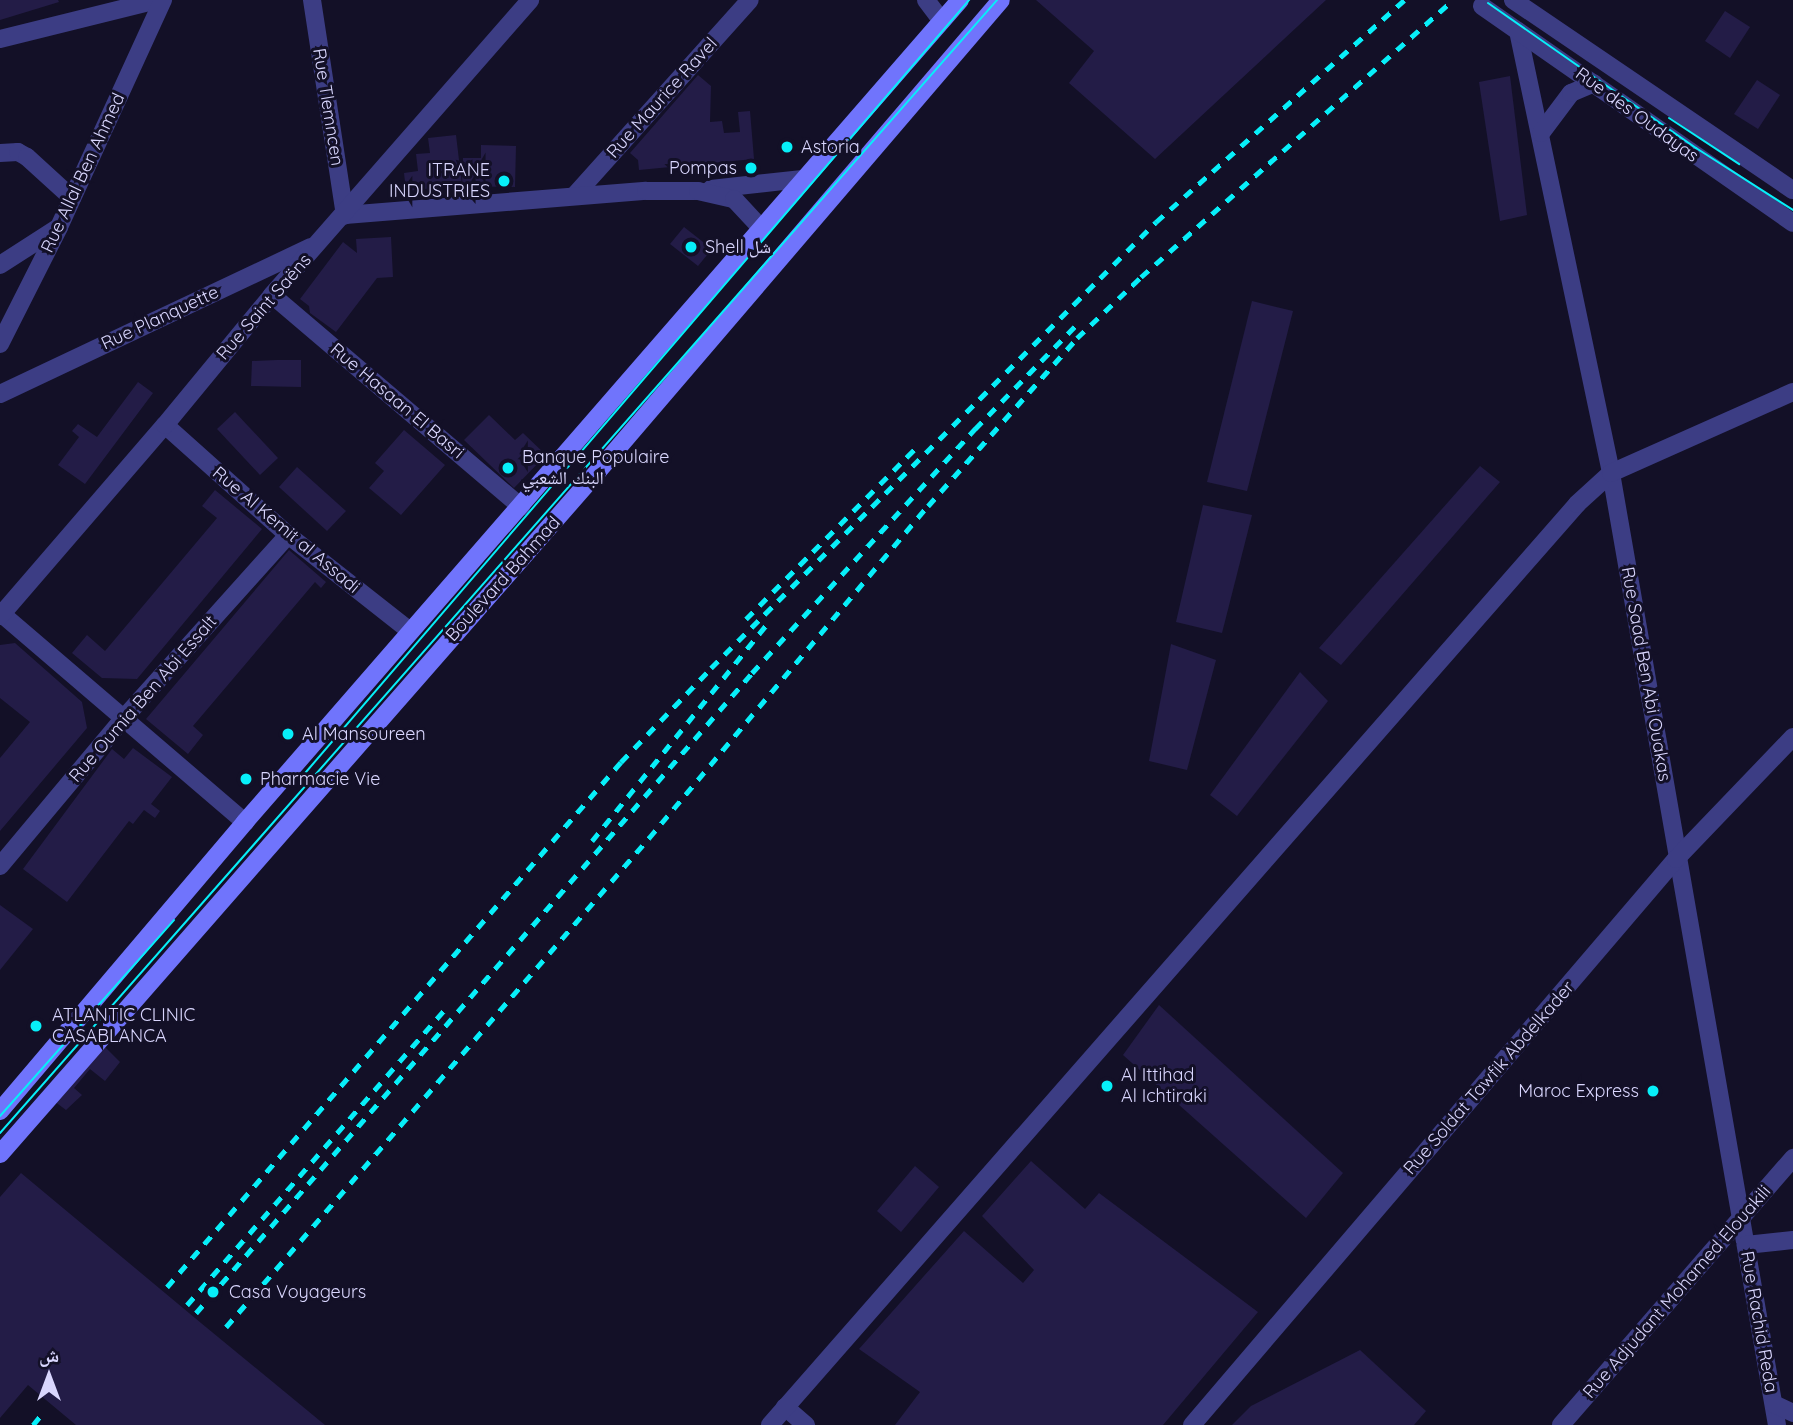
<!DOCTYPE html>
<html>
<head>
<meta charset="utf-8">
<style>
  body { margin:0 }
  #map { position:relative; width:1793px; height:1425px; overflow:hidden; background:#131027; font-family:Quicksand,"Noto Naskh Arabic",sans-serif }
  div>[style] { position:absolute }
  .building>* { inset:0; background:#231c47 }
  .minor>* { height:18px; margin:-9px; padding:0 9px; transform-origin:9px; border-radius:9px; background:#3c3d84 }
  .tertiary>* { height:18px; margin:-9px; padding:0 9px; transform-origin:9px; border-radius:9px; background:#3c3d84 }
  .secondary>* { height:18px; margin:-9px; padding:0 9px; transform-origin:9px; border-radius:9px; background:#7074fc }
  .tram>* { height:2px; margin:-1px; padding:0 1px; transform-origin:1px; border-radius:1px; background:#07eff9 }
  .rail>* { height:5px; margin-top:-2.5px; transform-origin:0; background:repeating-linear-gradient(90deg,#07eff9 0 10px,transparent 0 19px) }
  .dots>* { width:19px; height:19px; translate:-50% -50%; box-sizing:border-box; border:4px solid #131027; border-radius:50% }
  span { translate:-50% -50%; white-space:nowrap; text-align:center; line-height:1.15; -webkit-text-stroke:6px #131027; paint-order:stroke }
  .street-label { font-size:18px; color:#d9d6fe }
  .poi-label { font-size:18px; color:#d9d6fe }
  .left { translate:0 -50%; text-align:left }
  .right { translate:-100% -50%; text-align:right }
  .north { position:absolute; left:14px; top:1341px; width:70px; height:70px; -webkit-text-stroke:5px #131027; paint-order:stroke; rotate:0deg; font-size:19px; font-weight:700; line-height:28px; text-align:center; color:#d9d6fe }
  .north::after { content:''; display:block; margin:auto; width:24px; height:32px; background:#d9d6fe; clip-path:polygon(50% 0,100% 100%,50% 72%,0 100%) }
</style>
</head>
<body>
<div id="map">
  <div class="building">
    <i style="clip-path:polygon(0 0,58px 0,59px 2px,0 20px)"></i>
    <i style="clip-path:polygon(1036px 0,1326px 0,1155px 159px,1069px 83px,1094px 51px)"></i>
    <i style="clip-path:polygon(1725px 11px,1750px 27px,1730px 58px,1705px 41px)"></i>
    <i style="clip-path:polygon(698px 75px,711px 86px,710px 122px,722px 121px,724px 133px,740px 132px,738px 112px,750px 111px,754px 159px,639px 170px,638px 160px,630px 153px)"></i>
    <i style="clip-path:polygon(1510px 76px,1527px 215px,1500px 221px,1479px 82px)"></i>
    <i style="clip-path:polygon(1757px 80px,1780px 95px,1758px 129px,1734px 114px)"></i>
    <i style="clip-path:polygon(456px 135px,462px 185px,406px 191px,404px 173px,418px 171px,416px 154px,430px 153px,428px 138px)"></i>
    <i style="clip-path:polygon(481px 145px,516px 146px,515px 187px,462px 186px,463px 158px,481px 158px)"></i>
    <i style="clip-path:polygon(684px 227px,712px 249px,698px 266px,670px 244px)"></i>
    <i style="clip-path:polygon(391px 237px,393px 277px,377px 278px,336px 332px,310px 313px,309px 306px,300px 299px,343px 242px,357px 253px,356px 239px)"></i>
    <i style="clip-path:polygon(1252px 301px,1293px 311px,1247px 491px,1207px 482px)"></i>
    <i style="clip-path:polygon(277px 360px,301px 360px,301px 387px,251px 386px,252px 361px)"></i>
    <i style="clip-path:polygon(138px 382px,153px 393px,85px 484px,58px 465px,79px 437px,72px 431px,78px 424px,97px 437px)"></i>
    <i style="clip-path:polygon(235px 412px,278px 458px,260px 475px,217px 429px)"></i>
    <i style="clip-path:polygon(489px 415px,515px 440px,523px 433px,546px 455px,514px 488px,464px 440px)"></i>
    <i style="clip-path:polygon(404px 430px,445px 465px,401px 515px,369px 488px,384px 471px,375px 463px)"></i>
    <i style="clip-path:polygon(1480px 466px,1500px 482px,1341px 665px,1319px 648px)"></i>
    <i style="clip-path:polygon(297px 467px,346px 511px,327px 531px,279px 487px)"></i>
    <i style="clip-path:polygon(215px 490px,262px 529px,137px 679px,102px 678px,72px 653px,87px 635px,105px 651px,217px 518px,202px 506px)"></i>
    <i style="clip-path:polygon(1203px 505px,1252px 515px,1222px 633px,1176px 622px)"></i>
    <i style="clip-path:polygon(289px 550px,326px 582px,321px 588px,315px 582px,193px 726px,203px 735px,188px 754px,146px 719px)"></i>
    <i style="clip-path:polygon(15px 643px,82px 702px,87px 728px,0 831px,0 758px,30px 722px,0 698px,0 645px)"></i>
    <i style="clip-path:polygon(1171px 644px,1216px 660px,1187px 770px,1149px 761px)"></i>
    <i style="clip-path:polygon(1300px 672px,1328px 701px,1237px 816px,1210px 795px)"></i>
    <i style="clip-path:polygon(133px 748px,172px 777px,151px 804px,160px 811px,155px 818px,144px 810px,133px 824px,129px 821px,67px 902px,23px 869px,112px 749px,124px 759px)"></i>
    <i style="clip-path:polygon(0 905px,33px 929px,0 970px)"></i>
    <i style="clip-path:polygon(1159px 1005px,1343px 1173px,1306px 1218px,1123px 1055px)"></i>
    <i style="clip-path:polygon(101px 1043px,120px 1062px,105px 1081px,90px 1069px,74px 1088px,82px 1095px,66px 1110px,54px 1101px)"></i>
    <i style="clip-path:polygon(1031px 1161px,1085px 1209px,1099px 1193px,1258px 1312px,1163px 1425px,895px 1425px,920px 1392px,859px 1349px,964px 1231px,1023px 1283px,1034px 1270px,982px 1216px)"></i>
    <i style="clip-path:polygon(915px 1166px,939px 1187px,901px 1232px,877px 1211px)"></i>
    <i style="clip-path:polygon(21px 1173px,201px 1323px,325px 1425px,76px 1425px,28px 1385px,0 1418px,0 1197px)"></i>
    <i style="clip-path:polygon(1360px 1350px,1426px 1411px,1414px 1425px,1232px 1425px,1251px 1406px)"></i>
  </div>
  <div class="minor">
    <i style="left:312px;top:0;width:218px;rotate:81.3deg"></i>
    <i style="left:926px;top:0;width:26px;rotate:53deg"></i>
    <i style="left:1518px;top:31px;width:452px;rotate:78.1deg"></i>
    <i style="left:1611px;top:473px;width:966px;rotate:80.11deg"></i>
    <i style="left:0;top:39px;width:163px;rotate:-13.9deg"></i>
    <i style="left:1541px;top:133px;width:50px;rotate:-53.1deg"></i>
    <i style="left:1571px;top:93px;width:25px;rotate:-23deg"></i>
    <i style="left:0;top:153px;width:18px;rotate:-3deg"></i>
    <i style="left:18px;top:152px;width:10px;rotate:29deg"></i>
    <i style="left:27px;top:157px;width:61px;rotate:42.3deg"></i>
    <i style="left:711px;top:189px;width:92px;rotate:-6.3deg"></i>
    <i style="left:574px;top:196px;width:263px;rotate:-48.1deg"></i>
    <i style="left:345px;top:215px;width:302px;rotate:-4.6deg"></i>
    <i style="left:646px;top:191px;width:52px"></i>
    <i style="left:698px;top:191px;width:37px;rotate:13deg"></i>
    <i style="left:734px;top:199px;width:38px;rotate:47deg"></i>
    <i style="left:0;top:265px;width:70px;rotate:-32.8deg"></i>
    <i style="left:272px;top:295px;width:327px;rotate:40.4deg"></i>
    <i style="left:0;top:344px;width:131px;rotate:-63.2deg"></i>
    <i style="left:59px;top:227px;width:250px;rotate:-65.4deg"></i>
    <i style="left:0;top:394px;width:344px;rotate:-25.3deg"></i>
    <i style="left:165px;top:425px;width:165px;rotate:41.8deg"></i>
    <i style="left:288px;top:535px;width:155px;rotate:38.2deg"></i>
    <i style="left:2px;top:614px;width:320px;rotate:40.6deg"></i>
    <i style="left:0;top:616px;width:252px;rotate:-49.2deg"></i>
    <i style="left:165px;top:425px;width:168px;rotate:-50.5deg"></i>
    <i style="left:272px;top:295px;width:392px;rotate:-48.8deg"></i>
    <i style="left:0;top:866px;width:192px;rotate:-50.1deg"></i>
    <i style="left:123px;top:719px;width:247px;rotate:-48.1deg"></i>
    <i style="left:1746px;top:1245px;width:47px;rotate:-6.1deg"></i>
    <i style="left:1774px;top:1404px;width:21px;rotate:25deg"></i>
    <i style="left:785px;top:1407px;width:28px;rotate:41deg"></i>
    <i style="left:1192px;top:1425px;width:745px;rotate:-49.47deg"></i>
    <i style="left:1676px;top:859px;width:169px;rotate:-46.2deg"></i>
    <i style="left:1561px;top:1425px;width:354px;rotate:-49deg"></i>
  </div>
  <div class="tertiary">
    <i style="left:1513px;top:0;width:338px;rotate:34.2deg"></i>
    <i style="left:1482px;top:6px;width:379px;rotate:34.9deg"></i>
    <i style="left:770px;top:1425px;width:1225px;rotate:-48.77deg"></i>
    <i style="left:1577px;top:504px;width:46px;rotate:-42.4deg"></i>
    <i style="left:1611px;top:473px;width:199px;rotate:-24deg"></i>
  </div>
  <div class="secondary">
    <i style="left:0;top:1111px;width:379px;rotate:-49.7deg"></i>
    <i style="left:245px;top:822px;width:1089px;rotate:-48.98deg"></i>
    <i style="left:0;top:1154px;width:909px;rotate:-48.79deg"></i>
    <i style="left:599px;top:470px;width:618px;rotate:-49.46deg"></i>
  </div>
  <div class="tram">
    <i style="left:1488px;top:3px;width:254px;rotate:34.9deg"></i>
    <i style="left:1696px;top:148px;width:115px;rotate:32.6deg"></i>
    <i style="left:1669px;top:118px;width:84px;rotate:33.3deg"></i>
    <i style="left:300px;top:779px;width:1027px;rotate:-49.34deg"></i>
    <i style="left:0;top:1116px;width:262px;rotate:-48.4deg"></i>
    <i style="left:0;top:1133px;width:1509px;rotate:-48.65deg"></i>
  </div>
  <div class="rail">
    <i style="left:746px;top:619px;width:241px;rotate:-45.2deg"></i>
    <i style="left:592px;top:841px;width:277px;rotate:-51.1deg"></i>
    <i style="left:167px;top:1287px;width:694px;rotate:-49.15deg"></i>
    <i style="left:621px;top:762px;width:130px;rotate:-46.2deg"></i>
    <i style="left:711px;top:668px;width:630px;rotate:-45.06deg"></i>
    <i style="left:1156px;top:222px;width:333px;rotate:-41.8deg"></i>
    <i style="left:187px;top:1305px;width:395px;rotate:-48.9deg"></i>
    <i style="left:196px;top:1313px;width:848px;rotate:-49.02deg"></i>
    <i style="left:752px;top:673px;width:331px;rotate:-47.6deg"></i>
    <i style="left:975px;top:429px;width:148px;rotate:-45.8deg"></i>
    <i style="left:226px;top:1327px;width:647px;rotate:-49.14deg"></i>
    <i style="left:649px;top:838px;width:434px;rotate:-50deg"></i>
    <i style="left:928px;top:506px;width:225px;rotate:-48.4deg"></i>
    <i style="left:1077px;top:338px;width:88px;rotate:-43.6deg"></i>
    <i style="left:1141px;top:277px;width:417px;rotate:-41.6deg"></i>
    <i style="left:33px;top:1425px;width:14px;rotate:-51deg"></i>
  </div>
  <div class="dots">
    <i style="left:787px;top:147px;background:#07eff9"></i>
    <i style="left:751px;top:168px;background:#07eff9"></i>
    <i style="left:504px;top:181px;background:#07eff9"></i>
    <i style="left:691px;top:247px;background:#07eff9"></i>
    <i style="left:508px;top:468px;background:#07eff9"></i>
    <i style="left:288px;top:734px;background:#07eff9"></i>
    <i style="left:246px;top:779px;background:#07eff9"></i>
    <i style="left:36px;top:1026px;background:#07eff9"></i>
    <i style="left:1107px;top:1086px;background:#07eff9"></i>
    <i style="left:1653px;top:1091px;background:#07eff9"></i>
    <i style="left:213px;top:1292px;background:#07eff9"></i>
  </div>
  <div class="street-label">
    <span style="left:662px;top:98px;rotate:-48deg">Rue Maurice Ravel</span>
    <span style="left:328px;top:107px;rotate:81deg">Rue Tlemncen</span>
    <span style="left:1637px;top:115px;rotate:36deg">Rue des Oudayas</span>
    <span style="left:83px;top:173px;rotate:-65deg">Rue Allal Ben Ahmed</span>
    <span style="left:264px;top:307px;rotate:-49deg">Rue Saint Saëns</span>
    <span style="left:160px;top:318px;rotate:-25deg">Rue Planquette</span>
    <span style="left:397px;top:401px;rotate:40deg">Rue Hasaan El Basri</span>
    <span style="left:286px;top:530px;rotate:40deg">Rue Al Kemit al Assadi</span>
    <span style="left:503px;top:579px;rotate:-48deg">Boulevard Bahmad</span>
    <span style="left:1646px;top:674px;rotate:80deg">Rue Saad Ben Abi Ouakas</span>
    <span style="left:143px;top:699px;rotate:-49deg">Rue Oumia Ben Abi Essalt</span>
    <span style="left:1489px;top:1078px;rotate:-49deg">Rue Soldat Tawfik Abdelkader</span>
    <span style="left:1677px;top:1292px;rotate:-49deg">Rue Adjudant Mohamed Elouakili</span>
    <span style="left:1759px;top:1322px;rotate:80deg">Rue Rachid Reda</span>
  </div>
  <div class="poi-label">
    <span class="left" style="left:801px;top:147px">Astoria</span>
    <span class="right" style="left:737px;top:168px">Pompas</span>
    <span class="right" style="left:490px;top:181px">ITRANE<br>INDUSTRIES</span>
    <span class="left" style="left:705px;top:247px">Shell شل</span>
    <span class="left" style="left:522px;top:468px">Banque Populaire<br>البنك الشعبي</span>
    <span class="left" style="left:302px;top:734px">Al Mansoureen</span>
    <span class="left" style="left:260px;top:779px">Pharmacie Vie</span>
    <span class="left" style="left:52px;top:1026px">ATLANTIC CLINIC<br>CASABLANCA</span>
    <span class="left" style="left:1121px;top:1086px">Al Ittihad<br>Al Ichtiraki</span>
    <span class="right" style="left:1639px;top:1091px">Maroc Express</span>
    <span class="left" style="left:229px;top:1292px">Casa Voyageurs</span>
  </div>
  <div class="north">ش</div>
</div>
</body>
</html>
